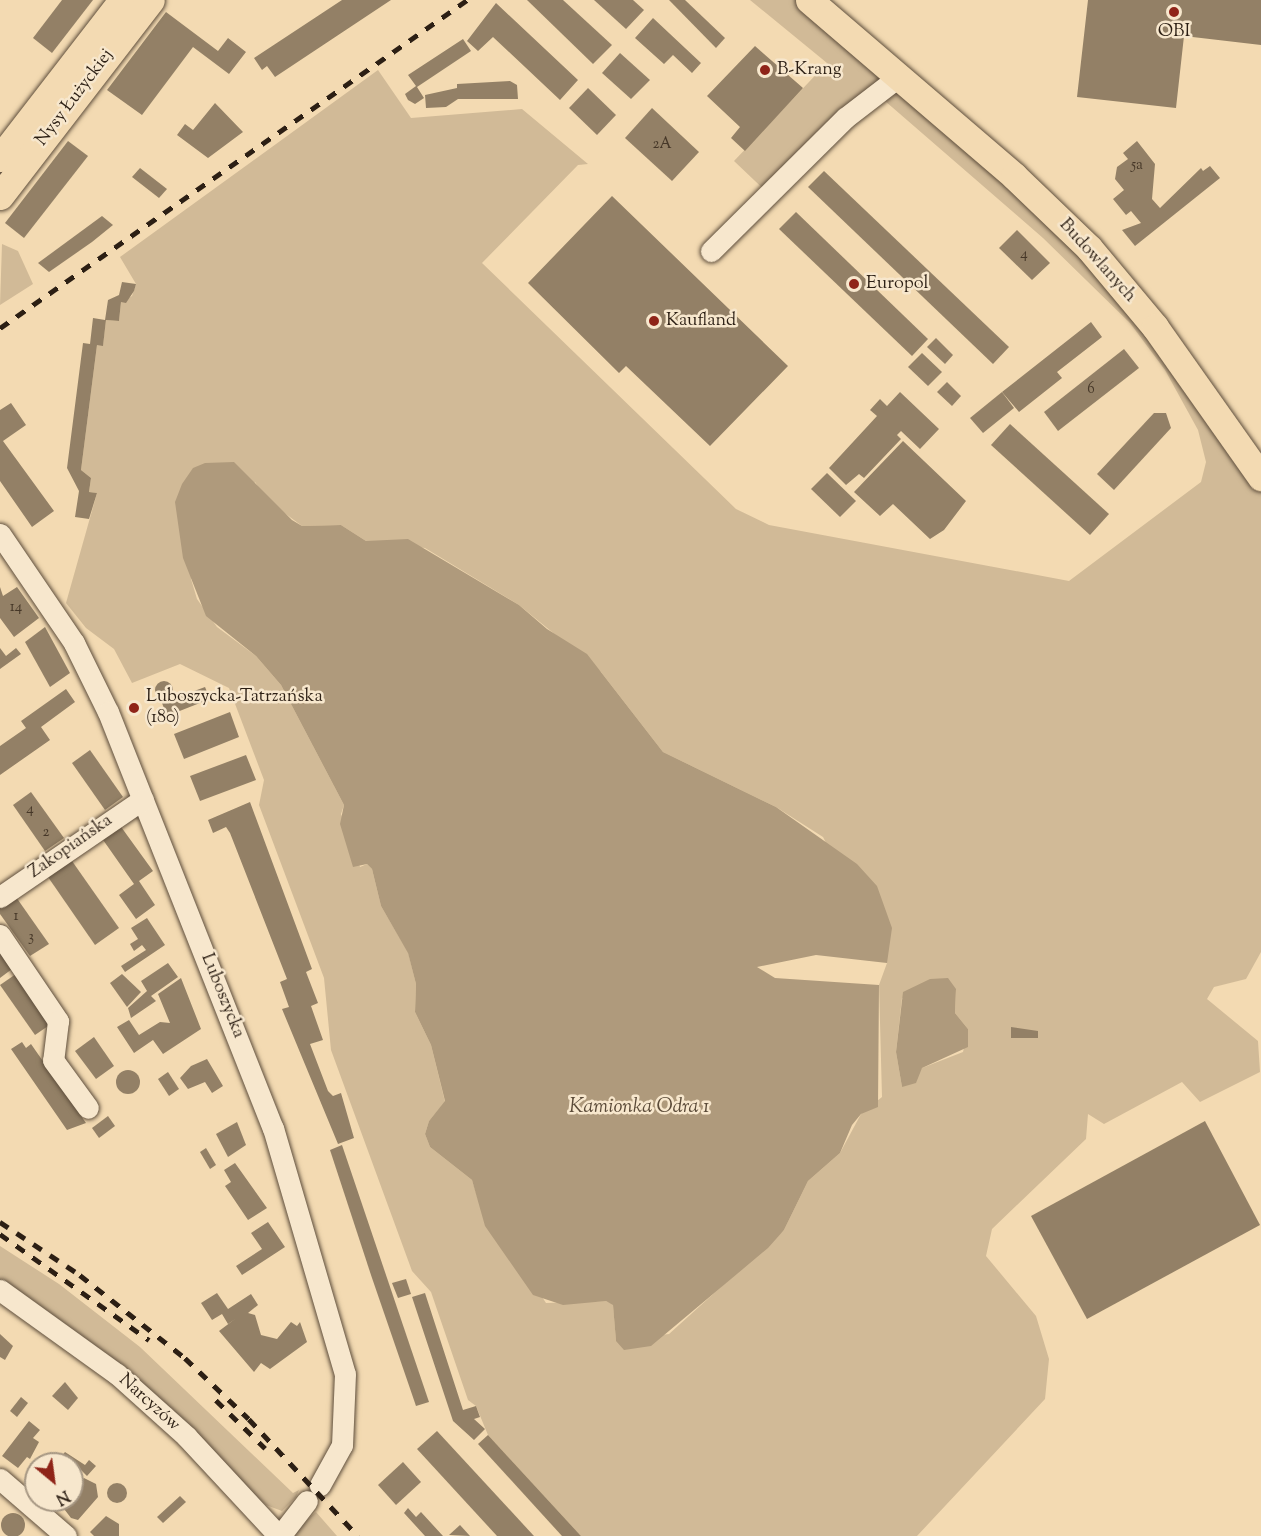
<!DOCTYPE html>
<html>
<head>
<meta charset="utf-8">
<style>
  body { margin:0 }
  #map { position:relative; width:1261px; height:1536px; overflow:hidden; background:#f3dab2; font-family:"Sorts Mill Goudy",serif }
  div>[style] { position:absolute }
  .green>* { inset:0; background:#d1ba97 }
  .water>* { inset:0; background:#af9a7c }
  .building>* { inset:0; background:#938066 }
  .round { border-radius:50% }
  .roads { filter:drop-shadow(0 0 2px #5e4e3c) drop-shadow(0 0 2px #5e4e3c) }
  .minor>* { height:21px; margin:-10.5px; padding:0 10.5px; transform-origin:10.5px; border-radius:10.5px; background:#f7e7cd }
  .major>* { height:27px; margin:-13.5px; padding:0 13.5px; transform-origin:13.5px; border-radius:13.5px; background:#f3dab2 }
  .rail>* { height:4.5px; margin-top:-2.25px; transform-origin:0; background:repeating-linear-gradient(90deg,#2c1f14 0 10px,transparent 0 20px) }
  .dots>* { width:16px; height:16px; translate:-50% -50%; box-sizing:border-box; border:3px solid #f7e7cd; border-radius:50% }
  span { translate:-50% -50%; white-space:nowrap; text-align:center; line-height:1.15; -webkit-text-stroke:5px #f7e7cd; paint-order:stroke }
  .number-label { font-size:15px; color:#463728 }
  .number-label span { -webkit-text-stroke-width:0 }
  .poi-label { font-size:18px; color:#2c1f14 }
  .left { translate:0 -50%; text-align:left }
  .street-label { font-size:18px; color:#2c1f14 }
  .water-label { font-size:20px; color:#5a4a38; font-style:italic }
  .north { position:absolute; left:24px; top:1452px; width:60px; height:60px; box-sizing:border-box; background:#f7e7cd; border:2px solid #a69783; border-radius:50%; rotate:151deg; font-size:16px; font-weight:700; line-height:24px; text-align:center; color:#2c1f14 }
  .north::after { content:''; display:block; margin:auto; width:21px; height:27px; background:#8f2418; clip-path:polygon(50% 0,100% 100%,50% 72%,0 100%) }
</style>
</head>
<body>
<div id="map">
  <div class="green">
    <i style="clip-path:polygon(evenodd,750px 0,809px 0,1070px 229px,1261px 477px,1261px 952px,1246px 979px,1214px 987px,1207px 999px,1258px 1041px,1260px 1072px,1200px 1102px,1182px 1082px,1104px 1124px,1088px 1114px,1086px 1139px,992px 1229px,986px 1256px,1036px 1316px,1049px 1359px,1045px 1399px,917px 1536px,581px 1536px,488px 1435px,476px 1406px,468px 1400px,431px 1292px,412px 1271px,331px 1050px,324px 978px,259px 805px,264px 780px,229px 688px,180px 664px,132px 683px,114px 649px,86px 628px,66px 603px,97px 493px,89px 492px,91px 478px,81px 470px,97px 345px,103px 345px,106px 320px,119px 321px,121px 302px,132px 296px,136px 284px,120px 257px,378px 70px,411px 118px,522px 109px,588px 164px,578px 165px,482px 263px,736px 509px,769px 525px,1069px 581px,1201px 482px,1206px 462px,1198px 430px,1165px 370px,1130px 323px,1043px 238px,885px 101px,876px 97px,771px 196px,734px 161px,827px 63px,750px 0,255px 482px,267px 500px,302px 526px,341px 525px,366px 541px,425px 548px,519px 605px,601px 672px,663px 752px,776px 807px,823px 837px,887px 963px,879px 985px,882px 1097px,861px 1114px,840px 1153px,808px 1181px,784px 1230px,669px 1334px,616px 1341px,613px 1304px,606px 1301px,546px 1303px,478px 1199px,472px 1180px,430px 1147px,425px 1134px,429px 1121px,445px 1102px,431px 1045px,415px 1012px,416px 984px,408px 952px,381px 906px,372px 869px,367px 864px,360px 867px,341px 814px,344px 805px,281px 685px,256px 656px,217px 627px,197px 599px,191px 579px,255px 482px,750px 0,956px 989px,955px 1013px,968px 1029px,963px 1052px,922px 1068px,902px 1087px,896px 1052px,902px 998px,956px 989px)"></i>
    <i style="clip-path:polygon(2px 244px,18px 251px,33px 284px,0 305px)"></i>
    <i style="clip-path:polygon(0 1246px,59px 1284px,140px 1347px,293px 1493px,299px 1490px,296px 1497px,282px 1511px,266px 1505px,0 1280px)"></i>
    <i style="clip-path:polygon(316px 1512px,337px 1536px,293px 1536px,310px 1517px)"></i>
  </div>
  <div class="water">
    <i style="clip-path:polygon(234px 462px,292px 520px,302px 526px,341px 525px,366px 541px,408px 539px,519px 605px,547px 629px,587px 654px,663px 752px,776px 807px,857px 864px,877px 886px,892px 928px,887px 963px,816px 955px,757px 967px,775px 978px,879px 985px,878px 1107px,861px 1114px,852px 1125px,840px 1153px,808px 1181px,784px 1230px,768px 1248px,651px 1346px,624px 1350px,616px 1341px,613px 1305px,606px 1301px,563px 1305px,533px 1295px,485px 1226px,472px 1180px,430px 1147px,425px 1134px,429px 1121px,445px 1101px,431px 1045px,415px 1012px,416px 984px,408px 953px,381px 906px,372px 869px,367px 864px,353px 867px,340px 824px,344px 805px,281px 685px,256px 656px,206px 616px,183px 558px,175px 502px,182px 484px,193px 468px,205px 463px)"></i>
    <i style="clip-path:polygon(948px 978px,956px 989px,955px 1013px,968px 1029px,968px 1047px,922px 1068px,916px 1083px,902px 1087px,896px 1052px,903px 992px,930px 979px)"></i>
  </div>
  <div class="building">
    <i style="clip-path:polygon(62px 0,93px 0,52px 53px,33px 38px)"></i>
    <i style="clip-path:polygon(342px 0,391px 0,275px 77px,267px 66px,262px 70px,254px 58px)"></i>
    <i style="clip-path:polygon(527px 0,563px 0,612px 45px,593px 64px)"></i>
    <i style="clip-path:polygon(594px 0,633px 0,644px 10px,626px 29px)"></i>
    <i style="clip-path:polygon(669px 0,685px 0,725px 38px,716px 48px)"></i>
    <i style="clip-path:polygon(1088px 0,1261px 0,1261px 45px,1184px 36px,1176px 108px,1077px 97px)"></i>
    <i style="clip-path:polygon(496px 3px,578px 80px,560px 100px,493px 37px,478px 51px,467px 41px)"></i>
    <i style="clip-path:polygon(166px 12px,218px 51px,228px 38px,246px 52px,229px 74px,193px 47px,142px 115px,107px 90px)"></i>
    <i style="clip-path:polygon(653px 18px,701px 63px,692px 73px,673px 55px,664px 64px,635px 38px)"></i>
    <i style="clip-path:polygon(463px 39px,471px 51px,417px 87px,424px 98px,415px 104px,408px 100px,405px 94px,416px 86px,408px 75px)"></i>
    <i style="clip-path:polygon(755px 46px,803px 88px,745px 151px,731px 138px,740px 127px,707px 96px)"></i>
    <i style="clip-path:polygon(620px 53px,650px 80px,631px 99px,602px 73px)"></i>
    <i style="clip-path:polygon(510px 81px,517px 85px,518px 99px,458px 99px,446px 107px,426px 108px,425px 95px,457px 88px,457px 84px)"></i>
    <i style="clip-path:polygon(588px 88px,616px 115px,597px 135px,569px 108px)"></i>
    <i style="clip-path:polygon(215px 103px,243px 132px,208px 158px,177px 135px,185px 124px,193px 130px)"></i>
    <i style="clip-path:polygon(652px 108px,699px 152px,672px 181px,625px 138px)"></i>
    <i style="clip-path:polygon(68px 141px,88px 156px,24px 238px,5px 223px)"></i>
    <i style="clip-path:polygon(1137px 141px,1155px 164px,1152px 199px,1160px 208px,1201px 168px,1203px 171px,1210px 166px,1220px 178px,1135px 246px,1122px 230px,1141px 223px,1131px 211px,1126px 215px,1113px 199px,1124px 190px,1115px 179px,1117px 167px,1128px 159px,1123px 153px)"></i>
    <i style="clip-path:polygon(140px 168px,167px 189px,159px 198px,132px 177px)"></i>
    <i style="clip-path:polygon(824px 171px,1009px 347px,993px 364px,808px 187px)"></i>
    <i style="clip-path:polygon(612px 196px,788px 366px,710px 446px,626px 366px,619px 373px,528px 283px)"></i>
    <i style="clip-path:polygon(796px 212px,928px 339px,912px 356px,779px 229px)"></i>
    <i style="clip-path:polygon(102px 216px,113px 225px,92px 242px,49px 272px,38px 263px)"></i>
    <i style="clip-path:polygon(1017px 230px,1050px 263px,1032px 280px,999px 248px)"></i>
    <i style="clip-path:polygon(122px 282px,136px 284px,134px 291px,126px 303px,121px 302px,119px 321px,106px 320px,103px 346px,97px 345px,81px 470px,91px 478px,89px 492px,97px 493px,89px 519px,75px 517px,79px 491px,67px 468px,83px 343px,90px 344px,93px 318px,105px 320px,108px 300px,119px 295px)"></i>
    <i style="clip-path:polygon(1091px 322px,1102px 337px,1057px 372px,1062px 378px,1019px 412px,1002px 392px)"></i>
    <i style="clip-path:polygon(936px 338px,953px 355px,945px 364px,927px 347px)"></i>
    <i style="clip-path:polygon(1124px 349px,1139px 368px,1058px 431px,1044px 412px)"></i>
    <i style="clip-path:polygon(922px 353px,942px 372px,928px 386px,908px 367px)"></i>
    <i style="clip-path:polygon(947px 382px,961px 396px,952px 406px,937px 392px)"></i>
    <i style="clip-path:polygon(900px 392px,939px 429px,920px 449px,901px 431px,897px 435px,901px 439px,864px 478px,859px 474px,846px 485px,829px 468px,877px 416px,870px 410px,880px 399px,887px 406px)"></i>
    <i style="clip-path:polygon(1002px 392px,1014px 408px,983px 433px,970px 418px)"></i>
    <i style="clip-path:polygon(11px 403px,26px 425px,3px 441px,54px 511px,32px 527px,0 481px,0 410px)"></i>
    <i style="clip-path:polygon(1154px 413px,1166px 413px,1171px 428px,1114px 490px,1097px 474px)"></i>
    <i style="clip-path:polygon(1010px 424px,1109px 514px,1090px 535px,991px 445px)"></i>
    <i style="clip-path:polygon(903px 441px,966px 501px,944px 530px,930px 539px,893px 504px,880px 516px,854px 492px)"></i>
    <i style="clip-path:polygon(827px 473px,856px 501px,840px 517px,811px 489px)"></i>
    <i style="clip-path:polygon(0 587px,3px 596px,17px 587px,39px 618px,14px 637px,0 618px)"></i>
    <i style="clip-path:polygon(45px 627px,70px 673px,50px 687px,25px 642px)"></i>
    <i style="clip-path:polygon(0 648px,6px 656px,16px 648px,21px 654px,0 669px)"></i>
    <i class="round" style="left:155px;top:681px;width:18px;height:18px"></i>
    <i style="clip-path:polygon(205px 687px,210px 699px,167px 716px,162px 703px)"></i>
    <i style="clip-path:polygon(66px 689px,75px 702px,41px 727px,50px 740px,0 775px,0 746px,26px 728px,21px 721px)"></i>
    <i style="clip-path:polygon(230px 712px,239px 737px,184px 759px,174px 734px)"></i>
    <i style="clip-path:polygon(90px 750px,123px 797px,105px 810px,72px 763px)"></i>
    <i style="clip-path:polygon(246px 755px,256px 780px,200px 801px,190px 776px)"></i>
    <i style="clip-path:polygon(31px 792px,64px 838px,45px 851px,13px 805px)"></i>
    <i style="clip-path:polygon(250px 802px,312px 969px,306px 972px,318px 1003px,311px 1006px,323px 1040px,310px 1044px,328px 1091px,333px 1096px,341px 1093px,354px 1138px,338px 1144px,282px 1009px,289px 1007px,280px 982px,287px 979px,230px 833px,226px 827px,213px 833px,208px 820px)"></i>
    <i style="clip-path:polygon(119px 824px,153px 871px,139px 881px,155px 905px,136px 919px,119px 895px,134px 884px,101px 837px)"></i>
    <i style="clip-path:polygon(72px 861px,119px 928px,95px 945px,48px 877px)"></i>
    <i style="clip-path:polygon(16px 897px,49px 944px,30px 956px,0 914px,0 908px)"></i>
    <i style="clip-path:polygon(147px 918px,165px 945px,125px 972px,121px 966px,146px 950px,142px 945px,134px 951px,130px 944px,138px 939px,131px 928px)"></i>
    <i style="clip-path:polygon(0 951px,12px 969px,0 978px)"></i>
    <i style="clip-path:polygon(168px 963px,178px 977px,151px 996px,156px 1001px,131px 1018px,128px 1008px,147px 991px,141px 981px)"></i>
    <i style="clip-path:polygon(16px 974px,51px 1024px,35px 1035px,0 985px)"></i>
    <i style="clip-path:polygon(122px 974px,141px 992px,127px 1007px,110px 983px)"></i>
    <i style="clip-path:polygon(181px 978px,201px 1029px,163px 1054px,153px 1040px,134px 1053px,117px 1027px,129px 1020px,139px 1035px,160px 1022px,170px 1023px,158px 994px)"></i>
    <i style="clip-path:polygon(1011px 1027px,1038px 1031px,1038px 1038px,1011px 1038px)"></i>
    <i style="clip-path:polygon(94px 1037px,114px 1066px,96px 1079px,75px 1051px)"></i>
    <i style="clip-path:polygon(22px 1042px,26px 1048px,31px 1044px,86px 1123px,67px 1130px,11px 1049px)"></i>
    <i style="clip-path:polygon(207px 1059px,223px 1086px,212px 1093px,205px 1082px,188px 1089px,180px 1078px,191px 1066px)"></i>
    <i class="round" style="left:116px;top:1070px;width:24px;height:24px"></i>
    <i style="clip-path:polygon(168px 1072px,179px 1089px,169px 1096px,158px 1079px)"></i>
    <i style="clip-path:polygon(108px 1116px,115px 1126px,99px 1138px,92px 1128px)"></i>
    <i style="clip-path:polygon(1205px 1121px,1260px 1225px,1087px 1319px,1031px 1216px)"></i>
    <i style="clip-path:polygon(237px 1122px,246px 1145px,228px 1157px,216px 1134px)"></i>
    <i style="clip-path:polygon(342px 1145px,429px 1402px,416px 1406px,371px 1275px,330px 1150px)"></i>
    <i style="clip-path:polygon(206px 1148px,216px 1165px,210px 1169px,200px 1152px)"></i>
    <i style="clip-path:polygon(235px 1163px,267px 1208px,248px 1220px,225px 1186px,231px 1182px,224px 1170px)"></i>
    <i style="clip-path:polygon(268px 1222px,285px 1247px,242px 1275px,236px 1266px,262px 1249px,251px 1233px)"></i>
    <i style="clip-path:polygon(406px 1279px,411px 1294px,398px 1298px,392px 1283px)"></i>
    <i style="clip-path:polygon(217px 1293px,228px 1309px,251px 1294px,258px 1305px,248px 1313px,255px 1315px,261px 1335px,277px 1339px,291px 1322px,297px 1326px,300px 1322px,307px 1342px,270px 1369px,261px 1363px,254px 1372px,219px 1331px,235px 1319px,228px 1324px,222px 1314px,212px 1320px,201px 1303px)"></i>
    <i style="clip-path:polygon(425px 1293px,463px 1410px,476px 1406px,480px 1417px,474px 1419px,485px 1429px,474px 1440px,453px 1421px,412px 1297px)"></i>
    <i style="clip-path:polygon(0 1334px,13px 1346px,5px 1360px,0 1357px)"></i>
    <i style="clip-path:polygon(65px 1382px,78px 1398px,68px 1410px,52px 1396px)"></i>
    <i style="clip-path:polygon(21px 1397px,28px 1403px,17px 1417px,10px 1411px)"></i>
    <i style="clip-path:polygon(29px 1421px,40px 1430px,33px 1438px,39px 1442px,30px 1459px,27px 1457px,18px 1468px,2px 1456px)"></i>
    <i style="clip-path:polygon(437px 1431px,534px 1536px,497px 1536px,417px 1449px)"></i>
    <i style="clip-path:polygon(488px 1435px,581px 1536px,562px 1536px,478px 1444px)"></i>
    <i style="clip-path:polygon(65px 1452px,85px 1465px,89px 1460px,96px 1466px,87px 1476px,81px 1470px,77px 1475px,72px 1464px,46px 1464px,54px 1455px,59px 1459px)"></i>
    <i style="clip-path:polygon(403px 1462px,421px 1482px,396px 1505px,378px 1485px)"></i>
    <i style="clip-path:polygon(84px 1478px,96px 1484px,98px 1497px,78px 1520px,71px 1518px,61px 1505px,72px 1500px,72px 1492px)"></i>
    <i class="round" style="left:107px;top:1483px;width:20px;height:20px"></i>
    <i style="clip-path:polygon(180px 1496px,186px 1502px,163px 1523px,157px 1517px)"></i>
    <i style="clip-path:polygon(408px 1508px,416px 1517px,421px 1512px,443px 1536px,425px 1536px,404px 1513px)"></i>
    <i class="round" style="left:1px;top:1513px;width:24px;height:24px"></i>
    <i style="clip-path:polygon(106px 1516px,119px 1524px,119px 1536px,94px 1536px,90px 1532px)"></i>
    <i style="clip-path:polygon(460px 1525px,470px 1536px,449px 1535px)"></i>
  </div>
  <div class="roads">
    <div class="minor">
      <i style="left:711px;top:251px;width:189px;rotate:-44.8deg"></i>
      <i style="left:845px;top:118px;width:66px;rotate:-37.6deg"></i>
      <i style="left:0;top:534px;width:132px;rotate:55.8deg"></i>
      <i style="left:74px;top:643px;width:77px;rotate:63.8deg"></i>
      <i style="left:108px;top:712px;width:448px;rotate:68.4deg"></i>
      <i style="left:273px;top:1128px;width:256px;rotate:73.7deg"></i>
      <i style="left:345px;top:1374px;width:71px;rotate:92.4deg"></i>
      <i style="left:342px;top:1445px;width:46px;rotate:118.8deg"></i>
      <i style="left:0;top:897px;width:173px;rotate:-34.4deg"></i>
      <i style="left:0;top:935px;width:104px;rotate:56deg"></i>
      <i style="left:58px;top:1021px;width:39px;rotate:97deg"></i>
      <i style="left:53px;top:1060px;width:59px;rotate:53.9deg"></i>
      <i style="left:0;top:1290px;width:144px;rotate:35.7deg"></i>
      <i style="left:117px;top:1374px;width:93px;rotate:41.9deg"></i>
      <i style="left:186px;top:1436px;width:137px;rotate:47.1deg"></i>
      <i style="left:0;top:1479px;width:87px;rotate:40.8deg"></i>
      <i style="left:280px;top:1536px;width:44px;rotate:-52.4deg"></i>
    </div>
    <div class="major">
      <i style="left:809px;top:0;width:270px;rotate:40.6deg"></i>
      <i style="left:1014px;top:176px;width:104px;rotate:43.8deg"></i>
      <i style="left:1089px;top:248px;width:103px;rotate:50.1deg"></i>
      <i style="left:1155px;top:327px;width:184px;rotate:54.8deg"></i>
      <i style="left:0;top:158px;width:200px;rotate:-52.3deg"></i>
      <i style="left:0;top:196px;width:247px;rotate:-52.4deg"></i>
    </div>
  </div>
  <div class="rail">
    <i style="left:0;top:328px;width:571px;rotate:-35.08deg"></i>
    <i style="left:0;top:1222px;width:96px;rotate:33.5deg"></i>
    <i style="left:80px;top:1275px;width:134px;rotate:38.3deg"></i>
    <i style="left:185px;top:1358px;width:88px;rotate:43.6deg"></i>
    <i style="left:249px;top:1419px;width:160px;rotate:47deg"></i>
    <i style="left:0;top:1234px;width:183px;rotate:35.4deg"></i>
    <i style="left:216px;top:1400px;width:69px;rotate:44.4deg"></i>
  </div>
  <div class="dots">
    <i style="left:1174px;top:12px;background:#8f2418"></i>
    <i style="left:765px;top:70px;background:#8f2418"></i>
    <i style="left:854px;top:284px;background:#8f2418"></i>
    <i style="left:654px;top:321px;background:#8f2418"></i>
    <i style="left:134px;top:708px;background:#8f2418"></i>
  </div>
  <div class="number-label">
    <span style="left:662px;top:145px">2A</span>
    <span style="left:1137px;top:166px">5a</span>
    <span style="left:1024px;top:255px">4</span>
    <span style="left:1091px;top:390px">6</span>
    <span style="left:16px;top:608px">14</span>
    <span style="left:30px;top:810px">4</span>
    <span style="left:46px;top:833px">2</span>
    <span style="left:16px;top:917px">1</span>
    <span style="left:31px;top:938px">3</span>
  </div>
  <div class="poi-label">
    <span style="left:1174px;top:32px">OBI</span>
    <span class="left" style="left:777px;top:70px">B-Krang</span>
    <span class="left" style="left:866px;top:284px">Europol</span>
    <span class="left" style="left:666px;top:321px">Kaufland</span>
    <span class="left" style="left:146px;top:708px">Luboszycka-Tatrzańska<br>(180)</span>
  </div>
  <div class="street-label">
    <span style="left:75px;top:98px;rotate:-53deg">Nysy Łużyckiej</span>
    <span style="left:1097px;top:261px;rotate:48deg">Budowlanych</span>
    <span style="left:71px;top:847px;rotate:-35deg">Zakopiańska</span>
    <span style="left:222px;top:996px;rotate:68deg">Luboszycka</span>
    <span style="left:149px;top:1403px;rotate:42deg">Narcyzów</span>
  </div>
  <div class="water-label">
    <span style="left:639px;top:1107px">Kamionka Odra 1</span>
  </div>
  <div class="north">N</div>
</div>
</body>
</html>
